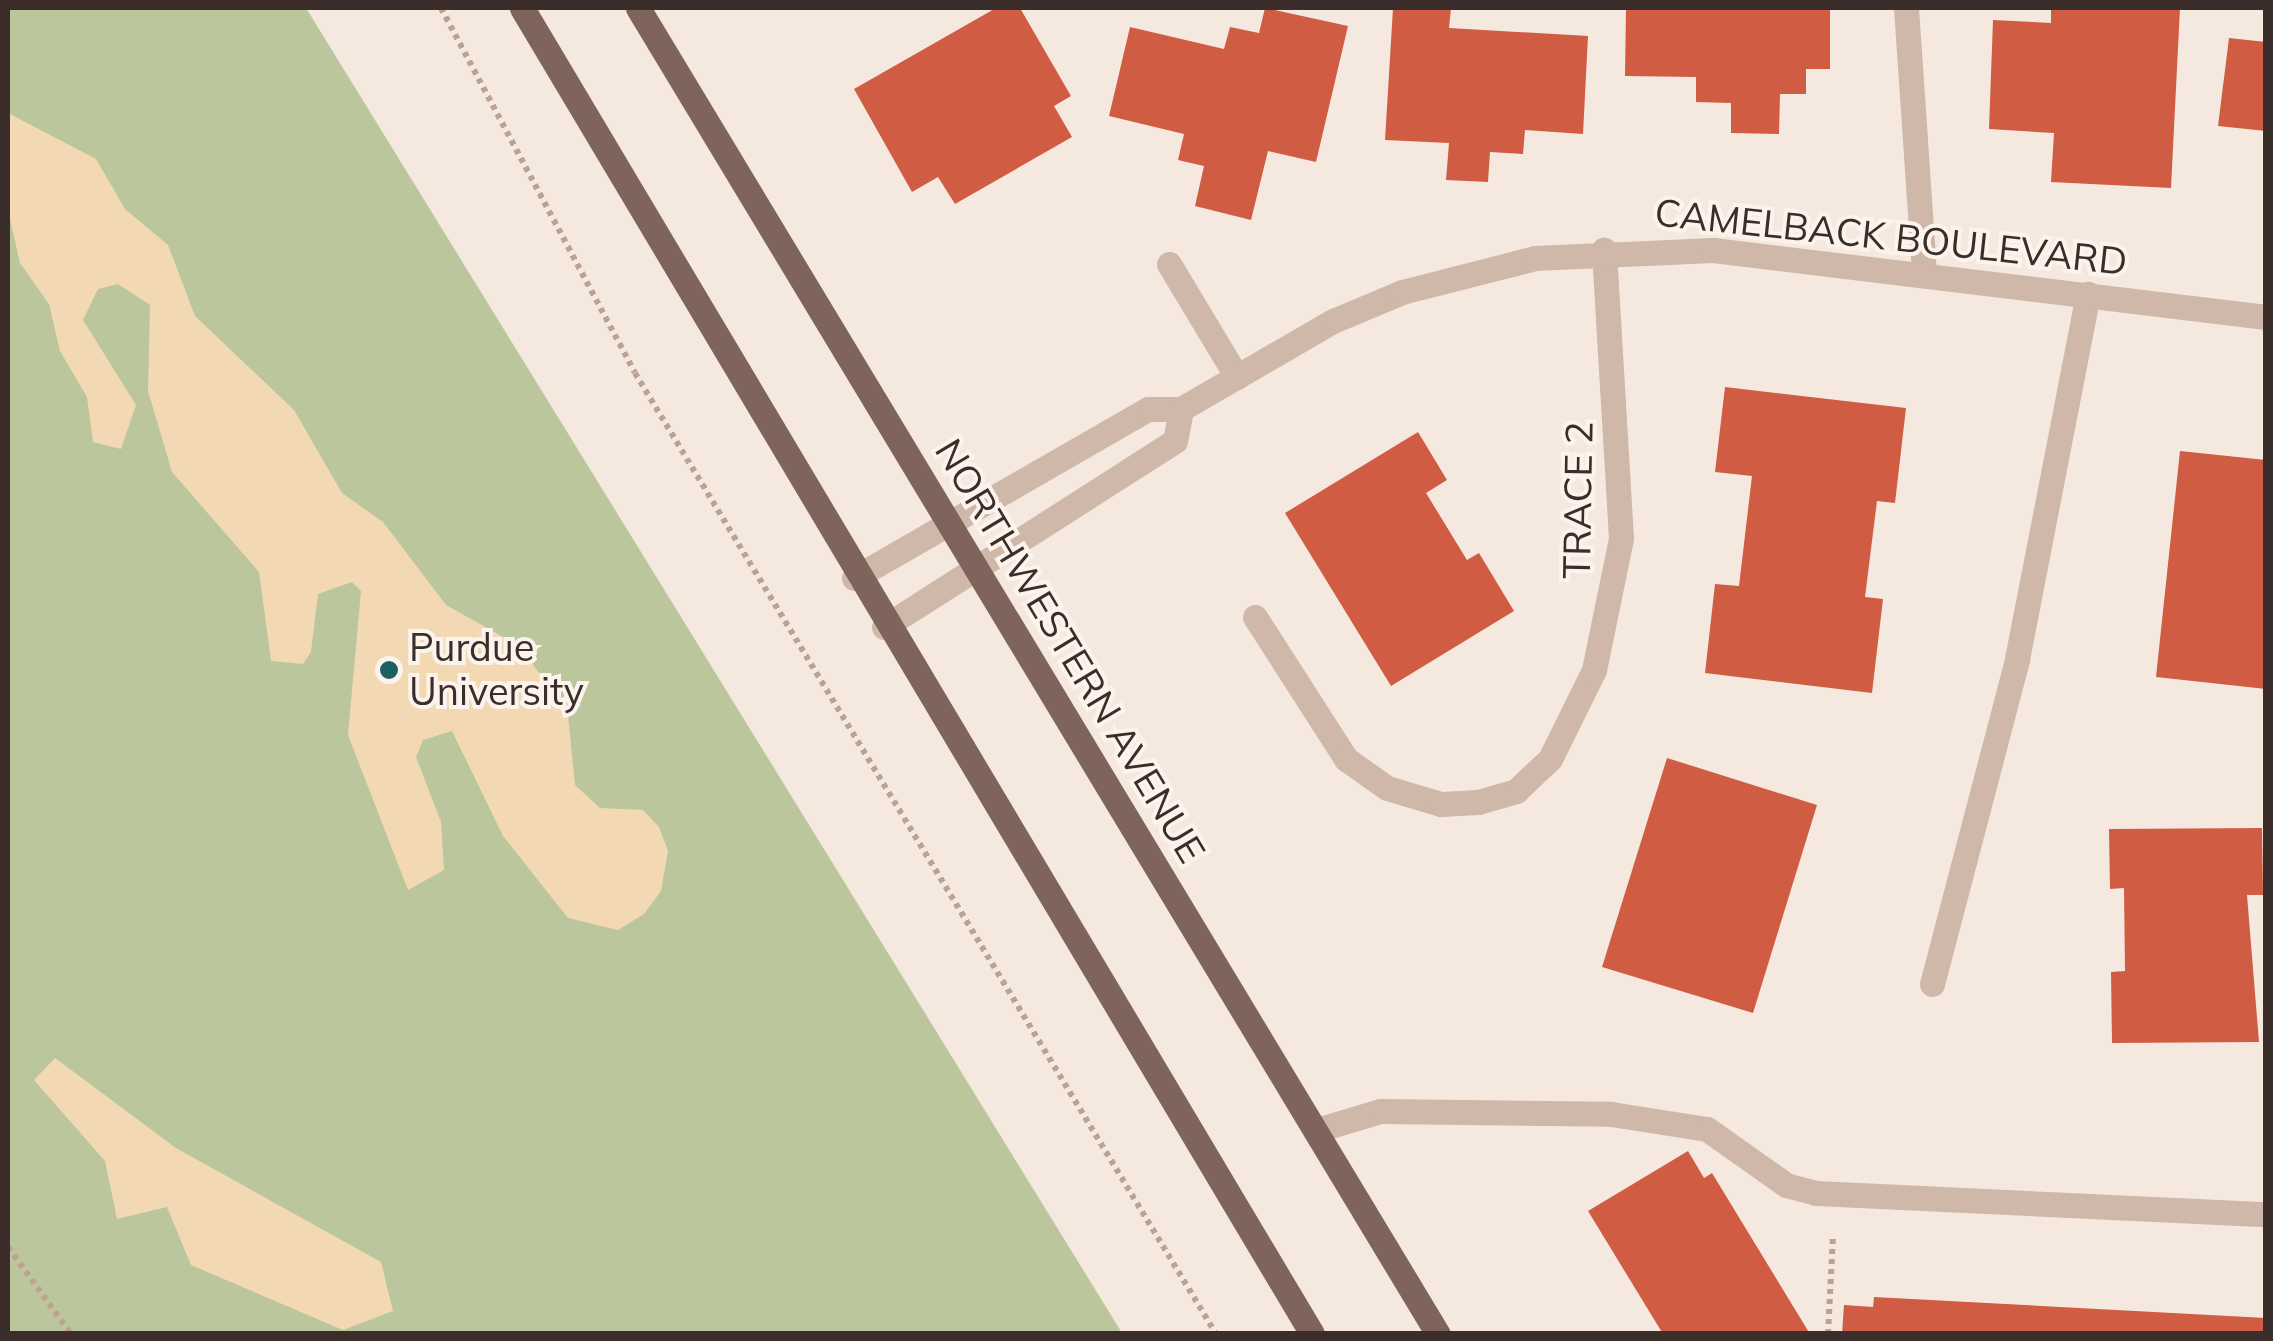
<!DOCTYPE html>
<html>
<head>
<meta charset="utf-8">
<style>
  body { margin:0 }
  #map { position:relative; width:2273px; height:1341px; overflow:hidden; background:#f5e9df; font-family:Mulish,sans-serif }
  div>[style] { position:absolute }
  .green>* { inset:0; background:#bbc69d }
  .sand>* { inset:0; background:#f2d9b4 }
  .building>* { inset:0; background:#cf5c43 }
  .path>* { height:6px; margin-top:-3px; transform-origin:0; background:repeating-linear-gradient(90deg,#bba293 0 5px,transparent 0 10px) }
  .service>* { height:25px; margin:-12.5px; padding:0 12.5px; transform-origin:12.5px; border-radius:12.5px; background:#cfb8a9 }
  .minor>* { height:25px; margin:-12.5px; padding:0 12.5px; transform-origin:12.5px; border-radius:12.5px; background:#cfb8a9 }
  .primary>* { height:25px; margin:-12.5px; padding:0 12.5px; transform-origin:12.5px; border-radius:12.5px; background:#7e645a }
  .dots>* { width:28px; height:28px; translate:-50% -50%; box-sizing:border-box; border:5px solid #fcf4ec; border-radius:50% }
  span { translate:-50% -50%; white-space:nowrap; text-align:center; line-height:1.15; -webkit-text-stroke:8px #fcf4ec; paint-order:stroke }
  .street-label { font-size:38px; color:#3b2e2a }
  .poi-label { font-size:38px; color:#3b2e2a }
  .left { translate:0 -50%; text-align:left }
  .frame { position:absolute; inset:0; border:10px solid #3b2e2a; pointer-events:none }
</style>
</head>
<body>
<div id="map">
  <div class="green">
    <i style="clip-path:polygon(8px 8px,306px 8px,1122px 1333px,8px 1334px)"></i>
  </div>
  <div class="sand">
    <i style="clip-path:polygon(8px 113px,96px 159px,125px 209px,168px 245px,195px 316px,294px 410px,342px 493px,383px 522px,446px 605px,521px 647px,568px 715px,575px 785px,600px 808px,643px 810px,659px 827px,668px 851px,661px 891px,644px 914px,618px 930px,568px 918px,503px 836px,452px 731px,423px 740px,416px 757px,441px 822px,444px 870px,408px 890px,348px 735px,361px 591px,352px 582px,318px 594px,311px 652px,303px 664px,271px 661px,259px 572px,172px 472px,148px 391px,150px 305px,118px 284px,98px 289px,83px 320px,136px 405px,121px 449px,93px 442px,87px 397px,60px 351px,49px 304px,20px 263px,8px 210px)"></i>
    <i style="clip-path:polygon(55px 1058px,176px 1148px,381px 1262px,393px 1311px,343px 1330px,191px 1265px,167px 1207px,117px 1219px,105px 1161px,34px 1080px)"></i>
  </div>
  <div class="building">
    <i style="clip-path:polygon(996px 8px,1020px 8px,1071px 96px,1054px 106px,1072px 137px,955px 204px,938px 177px,912px 192px,854px 89px)"></i>
    <i style="clip-path:polygon(1265px 8px,1348px 26px,1316px 162px,1268px 151px,1251px 220px,1195px 206px,1204px 166px,1178px 160px,1184px 134px,1109px 116px,1130px 27px,1224px 49px,1230px 27px,1259px 33px)"></i>
    <i style="clip-path:polygon(1393px 8px,1451px 8px,1449px 28px,1588px 36px,1583px 134px,1525px 130px,1523px 154px,1490px 152px,1488px 182px,1446px 180px,1449px 143px,1385px 140px)"></i>
    <i style="clip-path:polygon(1626px 8px,1830px 8px,1830px 69px,1806px 69px,1806px 94px,1780px 94px,1779px 134px,1731px 133px,1731px 103px,1696px 102px,1696px 77px,1625px 76px)"></i>
    <i style="clip-path:polygon(2051px 8px,2180px 8px,2171px 188px,2051px 182px,2054px 133px,1989px 129px,1993px 20px,2051px 23px)"></i>
    <i style="clip-path:polygon(2229px 38px,2266px 42px,2266px 131px,2218px 126px)"></i>
    <i style="clip-path:polygon(1725px 387px,1906px 408px,1895px 503px,1877px 501px,1865px 597px,1883px 599px,1872px 693px,1705px 673px,1715px 584px,1739px 586px,1752px 476px,1715px 472px)"></i>
    <i style="clip-path:polygon(1418px 432px,1447px 480px,1426px 493px,1467px 560px,1479px 553px,1514px 611px,1391px 686px,1285px 513px)"></i>
    <i style="clip-path:polygon(2180px 451px,2266px 460px,2266px 689px,2156px 677px)"></i>
    <i style="clip-path:polygon(1667px 758px,1817px 805px,1753px 1013px,1602px 967px)"></i>
    <i style="clip-path:polygon(2262px 828px,2263px 895px,2247px 895px,2259px 1042px,2112px 1043px,2111px 972px,2125px 971px,2124px 888px,2110px 889px,2109px 829px)"></i>
    <i style="clip-path:polygon(1688px 1151px,1704px 1178px,1712px 1173px,1810px 1334px,1663px 1334px,1588px 1211px)"></i>
    <i style="clip-path:polygon(1874px 1297px,2266px 1318px,2266px 1334px,1842px 1334px,1844px 1305px,1873px 1307px)"></i>
  </div>
  <div class="path">
    <i style="left:441px;top:8px;width:413px;rotate:62deg"></i>
    <i style="left:635px;top:373px;width:1123px;rotate:58.84deg"></i>
    <i style="left:8px;top:1247px;width:107px;rotate:54.1deg"></i>
    <i style="left:1828px;top:1334px;width:98px;rotate:-87.1deg"></i>
  </div>
  <div class="service">
    <i style="left:1906px;top:8px;width:265px;rotate:86.1deg"></i>
    <i style="left:1169px;top:264px;width:132px;rotate:59deg"></i>
    <i style="left:1255px;top:617px;width:169px;rotate:57.3deg"></i>
    <i style="left:1346px;top:759px;width:50px;rotate:35.3deg"></i>
    <i style="left:1387px;top:788px;width:56px;rotate:16.5deg"></i>
    <i style="left:1441px;top:804px;width:37px;rotate:-3deg"></i>
    <i style="left:1478px;top:802px;width:40px;rotate:-16deg"></i>
    <i style="left:1516px;top:791px;width:47px;rotate:-43.3deg"></i>
    <i style="left:1550px;top:759px;width:99px;rotate:-63.7deg"></i>
    <i style="left:1594px;top:670px;width:135px;rotate:-78.4deg"></i>
    <i style="left:1621px;top:538px;width:289px;rotate:-93.4deg"></i>
    <i style="left:1932px;top:984px;width:336px;rotate:-75.3deg"></i>
    <i style="left:2017px;top:659px;width:372px;rotate:-79deg"></i>
    <i style="left:1317px;top:1130px;width:66px;rotate:-16.8deg"></i>
    <i style="left:1380px;top:1111px;width:231px;rotate:0.7deg"></i>
    <i style="left:1611px;top:1114px;width:97px;rotate:8.9deg"></i>
    <i style="left:1707px;top:1129px;width:97px;rotate:35.3deg"></i>
    <i style="left:1786px;top:1185px;width:31px;rotate:15deg"></i>
    <i style="left:1816px;top:1193px;width:450px;rotate:2.7deg"></i>
  </div>
  <div class="minor">
    <i style="left:854px;top:578px;width:339px;rotate:-29.9deg"></i>
    <i style="left:1148px;top:409px;width:33px"></i>
    <i style="left:1181px;top:409px;width:176px;rotate:-30.1deg"></i>
    <i style="left:1333px;top:321px;width:75px;rotate:-22.8deg"></i>
    <i style="left:1402px;top:292px;width:137px;rotate:-14.3deg"></i>
    <i style="left:1535px;top:258px;width:178px;rotate:-2.6deg"></i>
    <i style="left:1713px;top:250px;width:557px;rotate:6.91deg"></i>
    <i style="left:884px;top:627px;width:345px;rotate:-32.6deg"></i>
    <i style="left:1175px;top:441px;width:33px;rotate:-79deg"></i>
  </div>
  <div class="primary">
    <i style="left:522px;top:8px;width:1543px;rotate:59.21deg"></i>
    <i style="left:638px;top:8px;width:1549px;rotate:58.9deg"></i>
  </div>
  <div class="dots">
    <i style="left:389px;top:670px;background:#1b6161"></i>
  </div>
  <div class="street-label">
    <span style="left:1891px;top:237px;rotate:6deg">CAMELBACK BOULEVARD</span>
    <span style="left:1578px;top:500px;rotate:-89deg">TRACE 2</span>
    <span style="left:1070px;top:651px;rotate:59deg">NORTHWESTERN AVENUE</span>
  </div>
  <div class="poi-label">
    <span class="left" style="left:409px;top:670px">Purdue<br>University</span>
  </div>
  <div class="frame"></div>
</div>
</body>
</html>
